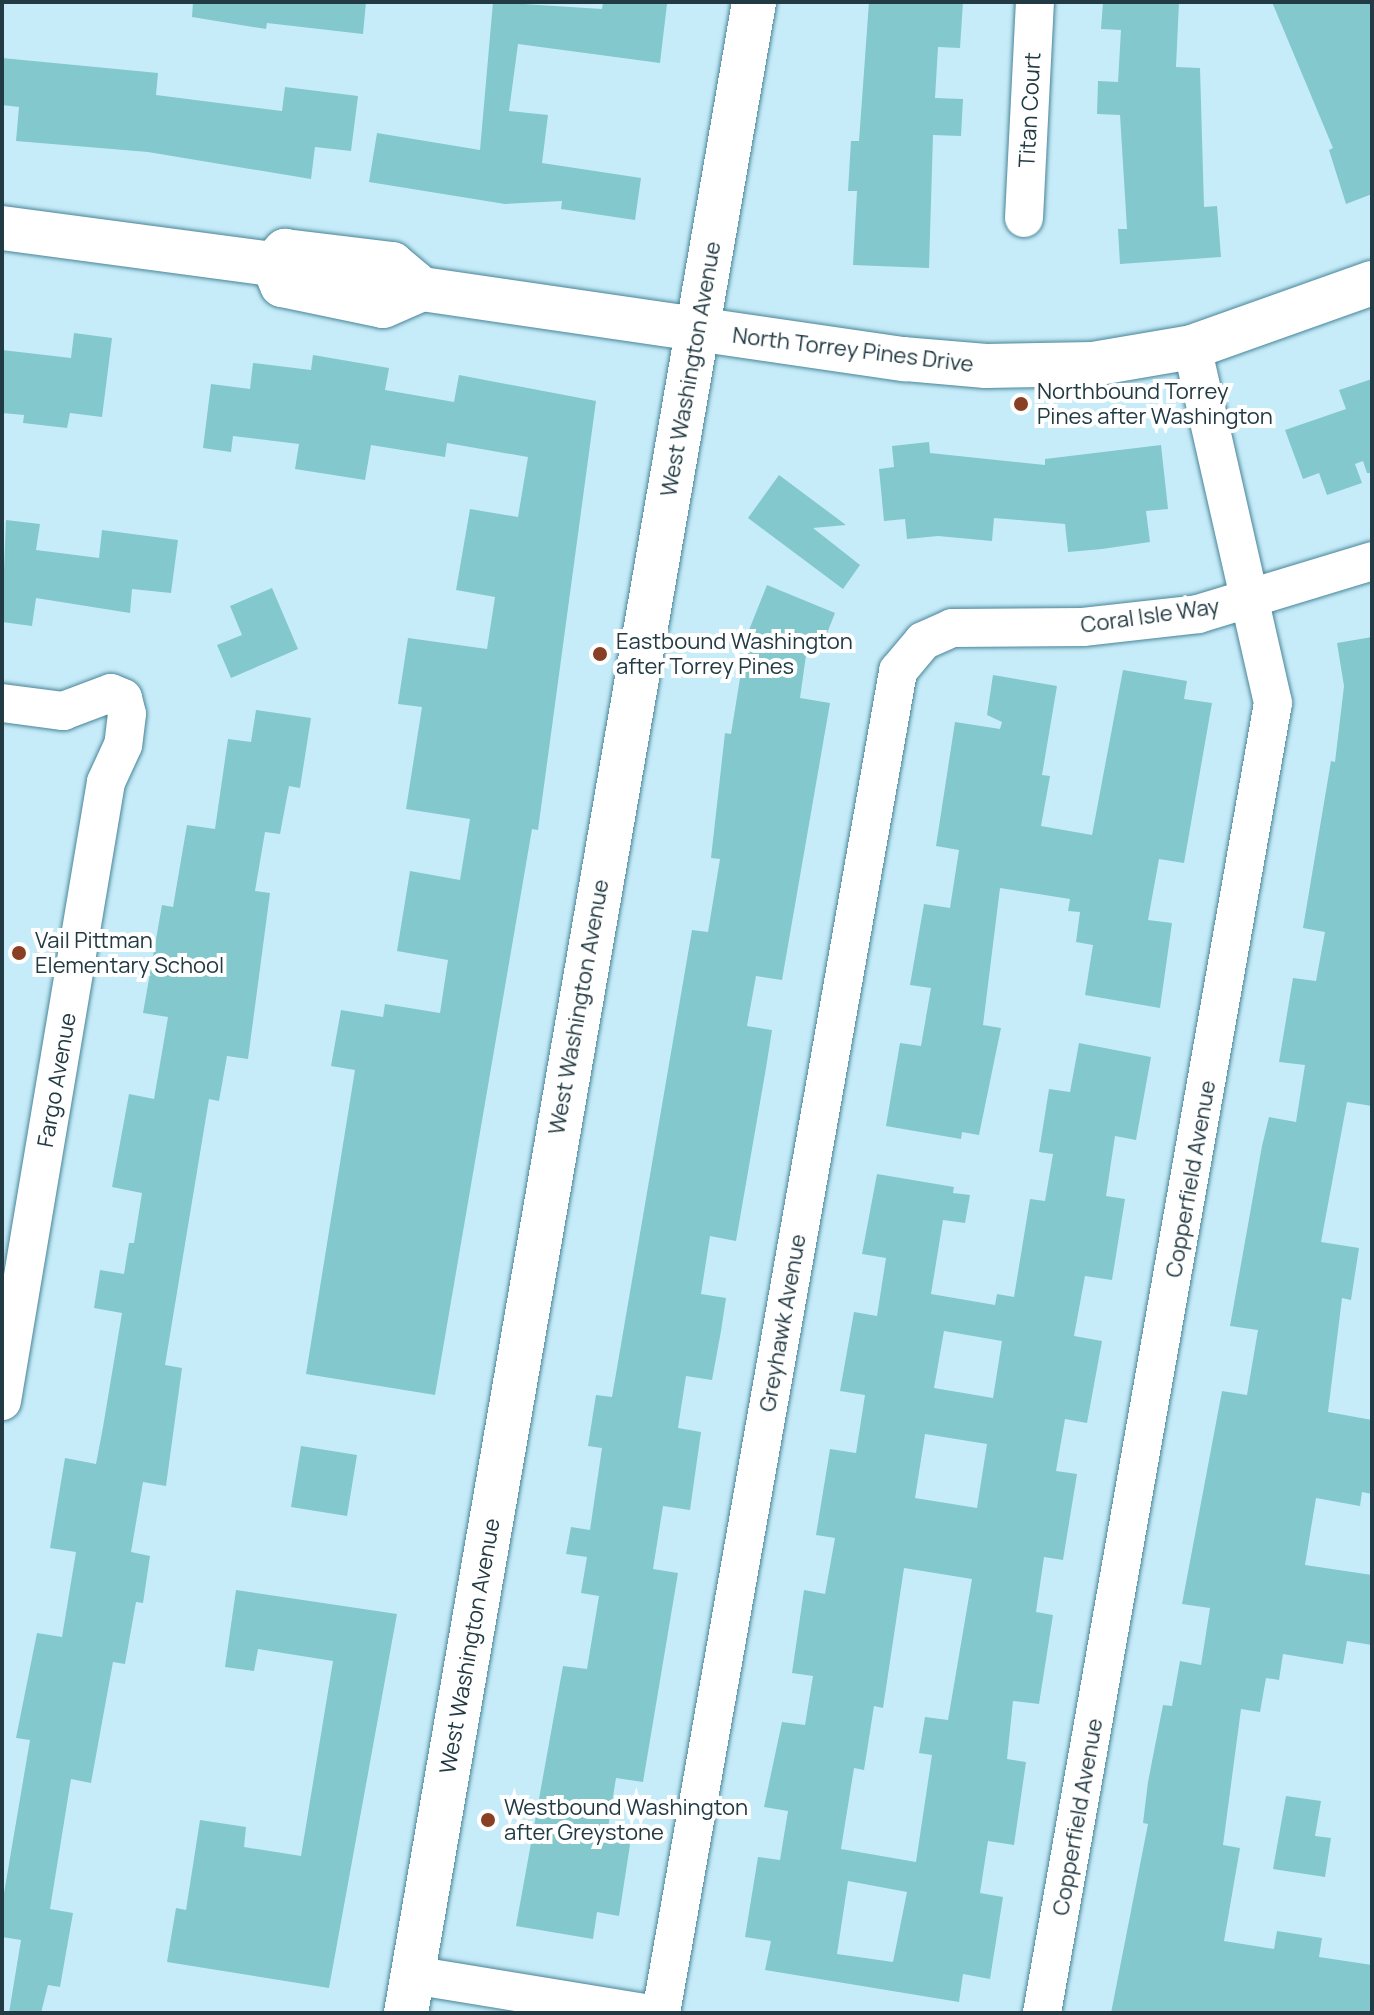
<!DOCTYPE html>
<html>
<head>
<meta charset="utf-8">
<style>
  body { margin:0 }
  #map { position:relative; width:1374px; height:2015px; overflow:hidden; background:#c7ecf9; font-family:Manrope,sans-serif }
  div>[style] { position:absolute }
  .building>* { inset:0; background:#83c8cc }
  .roads { filter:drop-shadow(0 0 2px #488599) drop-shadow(0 0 2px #488599) }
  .minor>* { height:38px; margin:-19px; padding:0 19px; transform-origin:19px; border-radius:19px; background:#fff }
  .major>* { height:44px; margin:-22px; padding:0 22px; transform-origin:22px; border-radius:22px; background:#fff }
  .dots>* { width:22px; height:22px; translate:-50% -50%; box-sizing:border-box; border:4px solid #fff; border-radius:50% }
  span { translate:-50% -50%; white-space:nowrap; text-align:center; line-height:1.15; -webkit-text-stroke:8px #fff; paint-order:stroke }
  .street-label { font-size:22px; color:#213a43 }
  .poi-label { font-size:22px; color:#213a43 }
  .left { translate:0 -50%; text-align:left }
  .frame { position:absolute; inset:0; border:4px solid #213a43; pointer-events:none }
</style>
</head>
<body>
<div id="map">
  <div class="building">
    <i style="clip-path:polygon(193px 2px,366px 2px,363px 34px,267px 23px,266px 29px,192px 17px)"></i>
    <i style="clip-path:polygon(493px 2px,602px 9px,603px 2px,667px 4px,660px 63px,518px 44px,509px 111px,548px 115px,542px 163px,641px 178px,635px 220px,561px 209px,562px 201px,505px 204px,369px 182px,377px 133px,480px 150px)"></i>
    <i style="clip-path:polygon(869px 2px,963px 2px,960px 48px,938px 47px,935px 98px,963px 99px,961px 136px,933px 135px,929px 268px,853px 265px,857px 191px,848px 191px,851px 141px,859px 141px)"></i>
    <i style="clip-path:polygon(1103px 2px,1179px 2px,1176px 67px,1200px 68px,1204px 207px,1217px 206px,1221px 257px,1120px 264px,1118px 229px,1127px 229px,1120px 115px,1097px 114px,1098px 81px,1118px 82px,1121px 30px,1101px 29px)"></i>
    <i style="clip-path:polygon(1272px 2px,1372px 2px,1372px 194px,1346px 204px,1329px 150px,1333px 148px)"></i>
    <i style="clip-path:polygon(2px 58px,158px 73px,156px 95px,282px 111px,285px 87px,358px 96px,351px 151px,315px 147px,311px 179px,148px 152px,16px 141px,19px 107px,2px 105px)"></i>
    <i style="clip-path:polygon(74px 333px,112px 338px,102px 417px,70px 413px,67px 428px,23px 423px,24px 415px,2px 413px,2px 350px,71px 358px)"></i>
    <i style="clip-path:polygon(313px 355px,389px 368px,385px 390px,454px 402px,459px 375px,596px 401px,538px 830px,532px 829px,435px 1395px,306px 1374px,355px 1070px,331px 1066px,341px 1010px,383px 1017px,385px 1004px,440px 1013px,448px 960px,397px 951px,410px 871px,460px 880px,470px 819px,406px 809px,422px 707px,398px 704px,408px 638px,487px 649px,495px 597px,456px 590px,470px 509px,518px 517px,528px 457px,447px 443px,445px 457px,371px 445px,365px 480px,295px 469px,299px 444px,233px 436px,231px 452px,203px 448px,211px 384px,250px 389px,253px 363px,311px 370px)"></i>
    <i style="clip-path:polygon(1372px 379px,1372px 473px,1367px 473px,1363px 461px,1355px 464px,1362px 483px,1327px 495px,1319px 473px,1303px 479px,1285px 430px,1346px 409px,1339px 390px)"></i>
    <i style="clip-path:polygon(929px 442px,930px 453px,1045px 465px,1045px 459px,1161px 445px,1168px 509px,1146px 511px,1150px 542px,1102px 549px,1068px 552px,1065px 524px,994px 518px,992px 541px,938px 536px,907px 539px,905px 519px,884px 521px,879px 469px,894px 467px,892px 446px)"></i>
    <i style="clip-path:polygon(779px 475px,846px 525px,813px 528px,860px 565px,843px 589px,748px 518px)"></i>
    <i style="clip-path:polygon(6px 520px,40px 524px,36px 550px,99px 558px,102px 530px,178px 540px,171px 593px,132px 589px,130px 613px,36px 598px,32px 626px,2px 622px)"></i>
    <i style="clip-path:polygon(767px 585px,835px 613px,822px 646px,808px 641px,800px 698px,830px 703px,782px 980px,756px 976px,747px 1026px,772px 1030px,766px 1068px,736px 1241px,710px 1236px,701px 1294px,726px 1298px,721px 1331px,712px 1380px,686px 1376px,678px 1428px,701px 1432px,690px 1510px,663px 1506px,653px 1569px,678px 1573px,643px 1782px,616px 1778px,608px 1828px,632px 1832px,619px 1916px,597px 1912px,593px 1939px,516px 1926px,563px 1666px,587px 1669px,599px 1596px,581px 1593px,587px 1557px,566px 1554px,571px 1527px,590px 1530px,602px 1448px,588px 1446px,596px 1395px,612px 1397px,692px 930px,708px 932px,720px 859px,711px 858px,725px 733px,731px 734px,747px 635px)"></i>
    <i style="clip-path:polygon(272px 588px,298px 649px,231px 678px,217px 645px,242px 635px,230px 606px)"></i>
    <i style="clip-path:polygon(1372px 637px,1372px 1106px,1347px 1102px,1321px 1242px,1359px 1248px,1351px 1300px,1342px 1298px,1328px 1412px,1372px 1420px,1372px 1494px,1362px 1492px,1360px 1506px,1316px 1498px,1305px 1565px,1372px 1575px,1372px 1645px,1347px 1641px,1343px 1664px,1283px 1654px,1279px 1680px,1266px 1678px,1260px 1712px,1241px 1709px,1223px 1845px,1240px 1848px,1224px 1941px,1274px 1949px,1277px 1931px,1322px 1938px,1319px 1957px,1372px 1965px,1372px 2013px,1111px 2013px,1148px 1824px,1143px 1823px,1148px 1782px,1163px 1705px,1172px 1706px,1180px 1661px,1201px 1665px,1210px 1608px,1182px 1604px,1222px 1391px,1247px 1395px,1258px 1330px,1230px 1326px,1262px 1146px,1269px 1117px,1296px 1122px,1305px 1065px,1279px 1062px,1293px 978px,1316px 981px,1325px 932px,1303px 928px,1331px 761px,1335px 762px,1344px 686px,1337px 643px)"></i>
    <i style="clip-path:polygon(1123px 670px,1187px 681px,1184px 699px,1212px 703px,1184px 863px,1159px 859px,1148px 920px,1172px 923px,1160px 1008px,1085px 995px,1093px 945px,1076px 942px,1080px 912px,1068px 911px,1070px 899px,1000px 888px,983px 1025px,1001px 1028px,979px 1135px,962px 1132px,961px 1139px,886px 1126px,900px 1043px,921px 1046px,931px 988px,910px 985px,924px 904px,950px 908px,959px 850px,936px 846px,955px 722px,1000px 729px,1002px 722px,987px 715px,993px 675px,1057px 686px,1042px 775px,1050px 776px,1041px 826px,1092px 835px)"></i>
    <i style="clip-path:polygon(256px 710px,311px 718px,300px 788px,289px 786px,280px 834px,265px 832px,255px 891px,270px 893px,248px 1059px,227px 1056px,219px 1101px,209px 1099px,165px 1365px,182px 1368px,166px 1486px,143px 1482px,131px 1552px,150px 1556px,143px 1603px,136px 1602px,125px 1664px,113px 1662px,91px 1783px,71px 1779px,50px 1909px,73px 1913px,60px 1987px,48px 1985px,41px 2013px,9px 2013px,21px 1940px,2px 1937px,2px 1905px,30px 1740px,16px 1738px,37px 1633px,62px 1637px,76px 1552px,50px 1548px,65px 1458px,96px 1464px,103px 1427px,122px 1313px,94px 1308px,100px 1270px,124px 1274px,129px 1243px,134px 1243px,142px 1193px,112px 1187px,129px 1094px,154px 1099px,168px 1017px,143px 1013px,162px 905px,173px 907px,187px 825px,215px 829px,228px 739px,251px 742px)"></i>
    <i style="clip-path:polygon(evenodd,1079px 1043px,1151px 1057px,1136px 1140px,1115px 1136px,1106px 1196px,1125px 1199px,1112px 1280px,1085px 1276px,1074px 1336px,1102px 1341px,1087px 1423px,1065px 1419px,1056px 1471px,1077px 1474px,1063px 1560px,1044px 1557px,1036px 1612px,1053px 1615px,1039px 1704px,1013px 1701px,1007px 1759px,1026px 1762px,1014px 1845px,988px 1841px,980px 1893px,1003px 1897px,990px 1979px,963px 1974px,959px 2002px,765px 1970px,771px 1941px,745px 1937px,758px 1857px,780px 1860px,788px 1811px,764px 1807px,782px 1722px,805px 1725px,813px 1676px,792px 1673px,804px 1590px,825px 1594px,835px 1538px,816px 1535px,830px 1449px,856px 1453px,865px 1395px,840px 1391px,854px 1312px,877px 1316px,886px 1258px,862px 1254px,877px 1174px,954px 1187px,953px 1193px,970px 1195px,965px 1223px,943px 1220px,931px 1294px,995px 1305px,997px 1294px,1014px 1297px,1030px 1199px,1045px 1201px,1053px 1154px,1039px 1152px,1049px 1089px,1070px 1092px,1079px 1043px,944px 1331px,1002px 1341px,993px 1398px,934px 1388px,944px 1331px,1079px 1043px,925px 1434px,987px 1444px,977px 1508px,915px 1498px,925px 1434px,1079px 1043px,904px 1568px,972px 1579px,948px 1720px,925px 1717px,919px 1753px,932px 1755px,916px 1862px,841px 1849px,854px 1768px,864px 1770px,874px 1706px,883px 1708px,904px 1568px,1079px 1043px,848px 1881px,907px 1892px,893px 1962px,837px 1954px,848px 1881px)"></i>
    <i style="clip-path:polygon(301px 1446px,357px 1455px,347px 1516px,291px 1507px)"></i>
    <i style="clip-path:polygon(236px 1590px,397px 1614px,329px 1988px,167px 1962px,176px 1908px,186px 1910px,200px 1820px,246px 1827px,244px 1847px,301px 1856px,333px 1661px,258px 1649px,254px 1671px,225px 1667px)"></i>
    <i style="clip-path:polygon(1286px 1796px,1321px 1801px,1315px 1836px,1331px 1838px,1325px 1877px,1273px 1869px)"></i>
  </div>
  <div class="roads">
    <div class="minor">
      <i style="left:1024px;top:218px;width:216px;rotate:-87.1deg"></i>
      <i style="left:2px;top:703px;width:62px;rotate:7.5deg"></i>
      <i style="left:63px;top:711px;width:51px;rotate:-20.6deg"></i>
      <i style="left:111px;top:693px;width:13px;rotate:23deg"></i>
      <i style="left:123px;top:698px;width:16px;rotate:76deg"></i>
      <i style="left:127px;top:714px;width:31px;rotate:97deg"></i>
      <i style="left:123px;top:745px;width:41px;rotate:114.7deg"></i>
      <i style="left:106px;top:782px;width:628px;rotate:99.54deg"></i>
      <i style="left:413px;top:1975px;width:234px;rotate:9.3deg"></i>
      <i style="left:661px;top:2013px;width:1363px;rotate:-79.98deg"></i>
      <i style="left:898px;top:671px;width:39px;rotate:-50deg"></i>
      <i style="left:923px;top:641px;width:32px;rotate:-24deg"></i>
      <i style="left:952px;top:628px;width:131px;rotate:-0.4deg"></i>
      <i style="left:1083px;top:627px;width:116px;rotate:-6.4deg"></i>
      <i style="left:1198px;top:614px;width:182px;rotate:-16.9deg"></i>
      <i style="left:1042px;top:2013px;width:1330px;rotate:-80deg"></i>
      <i style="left:1273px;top:703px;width:365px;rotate:-102.8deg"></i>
    </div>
    <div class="major">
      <i style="left:2px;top:228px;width:273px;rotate:7.6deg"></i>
      <i style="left:273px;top:264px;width:23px;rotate:67deg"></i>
      <i style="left:282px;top:285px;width:103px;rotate:11.7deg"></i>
      <i style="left:383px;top:306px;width:43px;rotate:-23.6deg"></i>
      <i style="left:422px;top:289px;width:487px;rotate:8.3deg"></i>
      <i style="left:904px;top:359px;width:82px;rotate:4.9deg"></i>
      <i style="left:986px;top:366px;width:107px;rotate:-1.1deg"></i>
      <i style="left:1093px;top:364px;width:100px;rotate:-9.7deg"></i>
      <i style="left:1192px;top:347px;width:191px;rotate:-19.6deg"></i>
      <i style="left:273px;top:264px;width:18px;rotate:-47deg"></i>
      <i style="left:285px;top:251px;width:108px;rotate:6.9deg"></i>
      <i style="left:392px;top:264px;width:39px;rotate:40deg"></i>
      <i style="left:406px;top:2013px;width:2041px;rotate:-80.18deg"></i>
    </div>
  </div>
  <div class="dots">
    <i style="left:1021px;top:404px;background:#883f23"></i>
    <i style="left:600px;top:654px;background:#883f23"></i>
    <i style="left:19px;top:953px;background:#883f23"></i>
    <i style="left:488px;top:1820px;background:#883f23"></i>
  </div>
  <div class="street-label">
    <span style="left:1030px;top:110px;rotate:-87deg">Titan Court</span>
    <span style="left:853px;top:350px;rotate:7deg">North Torrey Pines Drive</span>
    <span style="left:691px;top:369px;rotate:-80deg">West Washington Avenue</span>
    <span style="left:1150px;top:616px;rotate:-8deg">Coral Isle Way</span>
    <span style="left:579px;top:1007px;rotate:-80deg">West Washington Avenue</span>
    <span style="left:57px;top:1080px;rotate:-80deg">Fargo Avenue</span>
    <span style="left:1191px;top:1179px;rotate:-80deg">Copperfield Avenue</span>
    <span style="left:783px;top:1323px;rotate:-80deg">Greyhawk Avenue</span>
    <span style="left:470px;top:1646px;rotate:-80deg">West Washington Avenue</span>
    <span style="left:1078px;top:1817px;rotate:-80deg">Copperfield Avenue</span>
  </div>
  <div class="poi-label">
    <span class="left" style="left:1037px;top:404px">Northbound Torrey<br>Pines after Washington</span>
    <span class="left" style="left:616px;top:654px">Eastbound Washington<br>after Torrey Pines</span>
    <span class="left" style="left:35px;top:953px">Vail Pittman<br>Elementary School</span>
    <span class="left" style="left:504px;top:1820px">Westbound Washington<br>after Greystone</span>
  </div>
  <div class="frame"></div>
</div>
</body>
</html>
